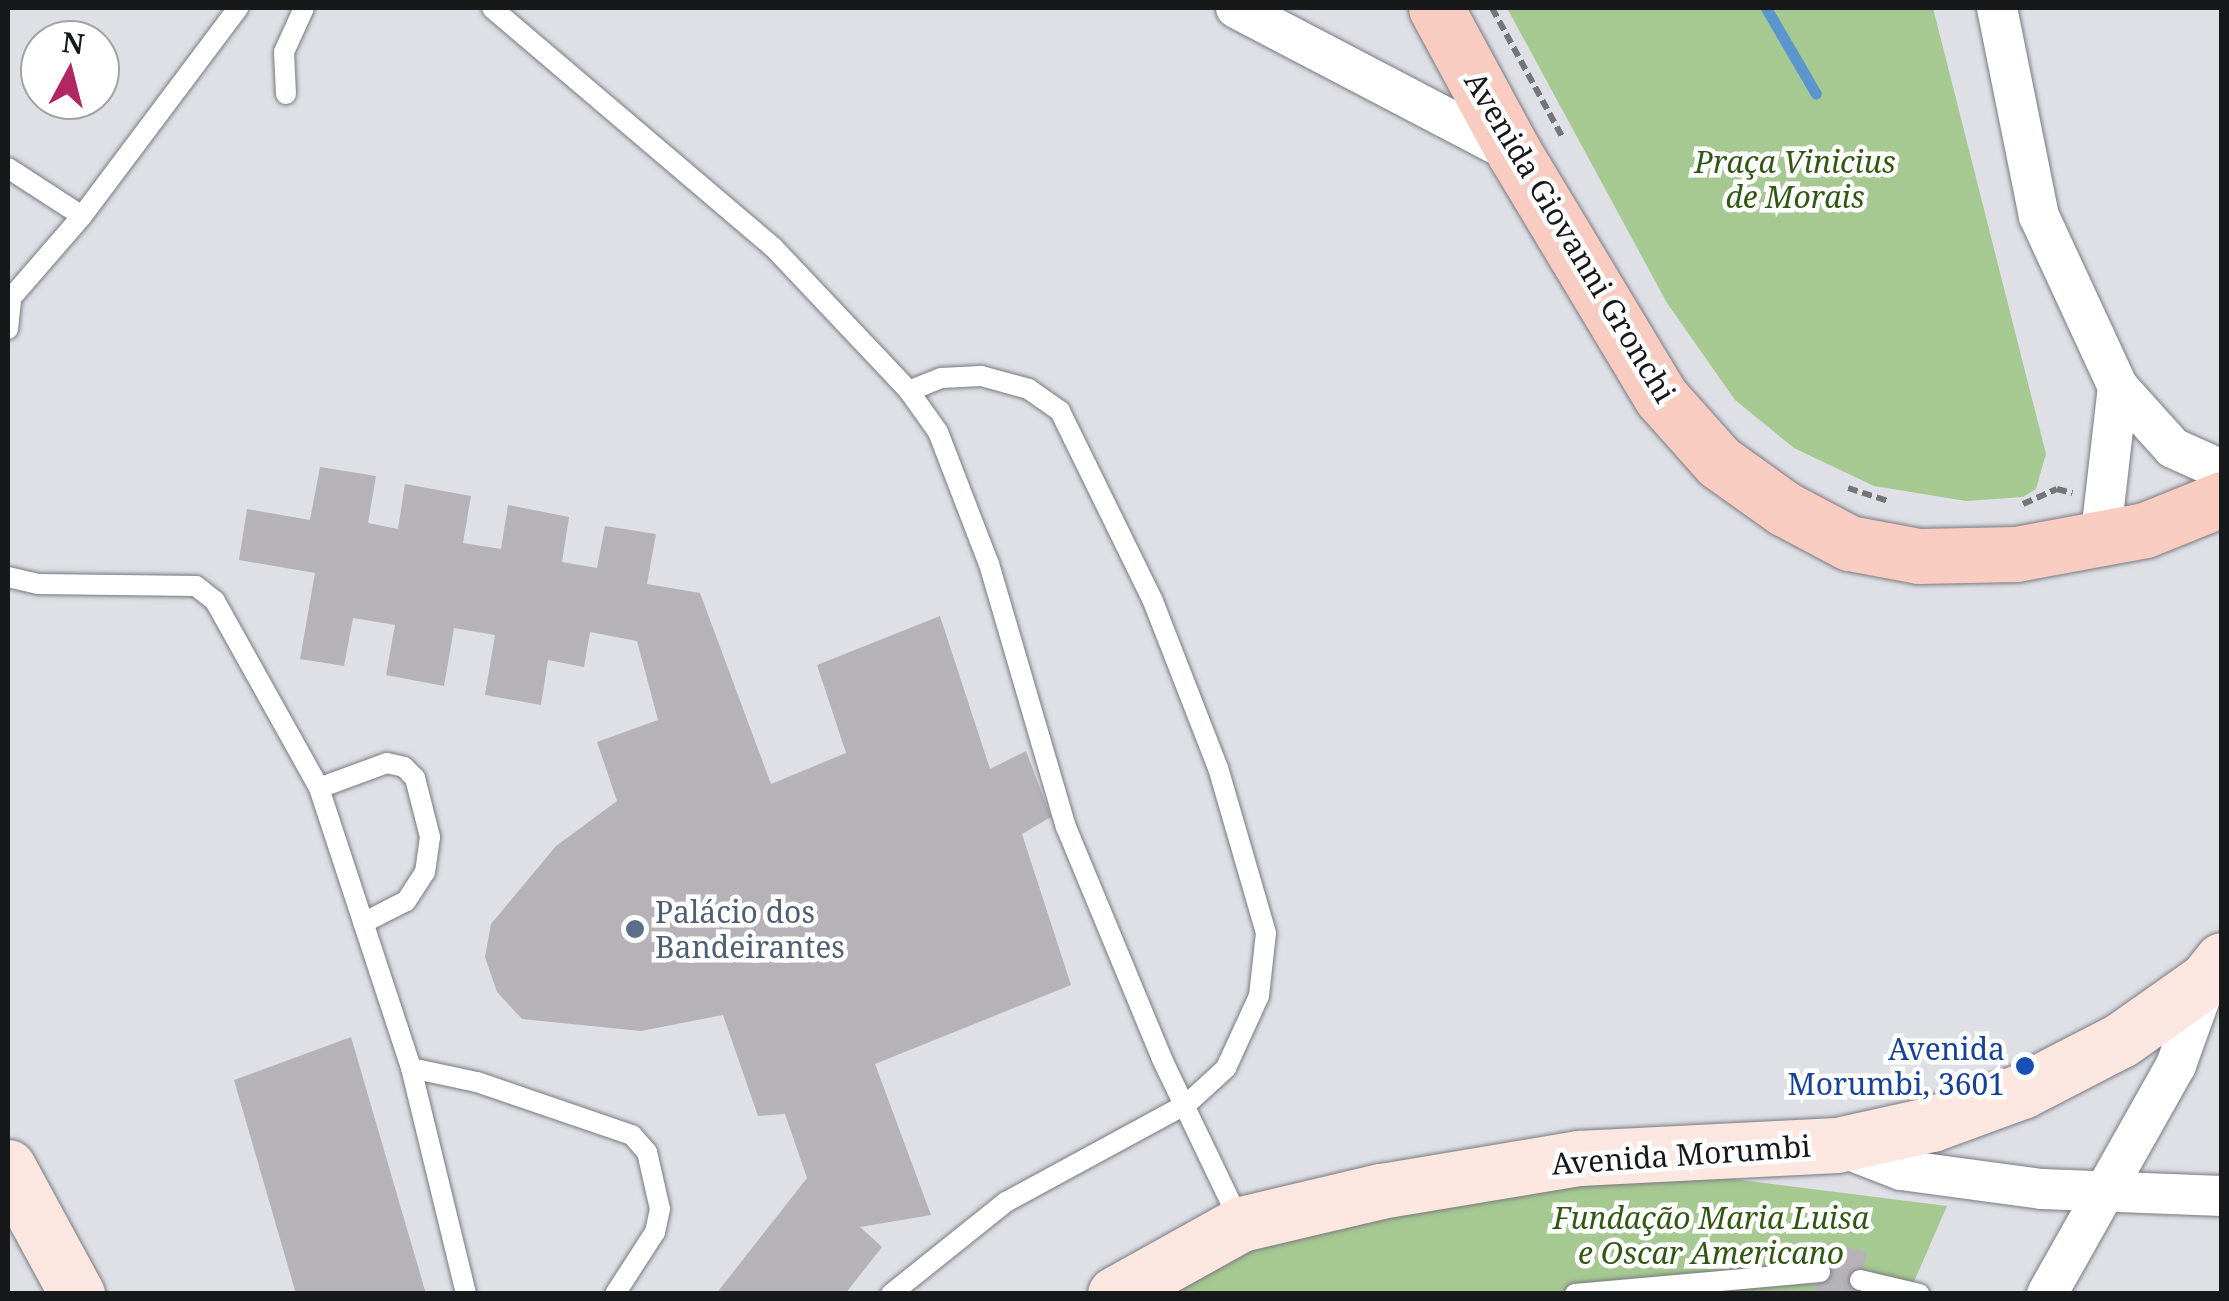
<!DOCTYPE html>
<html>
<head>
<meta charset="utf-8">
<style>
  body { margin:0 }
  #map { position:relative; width:2229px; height:1301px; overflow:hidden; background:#dee0e6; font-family:"Noto Serif",serif }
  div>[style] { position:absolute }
  .green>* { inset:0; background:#a6c891 }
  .stream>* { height:11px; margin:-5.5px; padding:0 5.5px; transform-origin:5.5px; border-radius:5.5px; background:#5c95ce }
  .building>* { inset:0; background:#b5b2b8 }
  .path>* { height:6px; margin-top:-3px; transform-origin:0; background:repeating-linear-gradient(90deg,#747579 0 10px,transparent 0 15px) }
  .roads { filter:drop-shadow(0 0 2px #797a80) drop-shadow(0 0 2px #797a80) }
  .service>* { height:20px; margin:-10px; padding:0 10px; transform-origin:10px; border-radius:10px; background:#fff }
  .minor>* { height:40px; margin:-20px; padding:0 20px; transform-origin:20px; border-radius:20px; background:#fff }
  .secondary>* { height:55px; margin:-27.5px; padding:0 27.5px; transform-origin:27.5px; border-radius:27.5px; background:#fce6e0 }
  .primary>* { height:55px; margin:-27.5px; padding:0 27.5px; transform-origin:27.5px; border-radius:27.5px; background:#f8ccc1 }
  .dots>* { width:28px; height:28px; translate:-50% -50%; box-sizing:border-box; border:5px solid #fff; border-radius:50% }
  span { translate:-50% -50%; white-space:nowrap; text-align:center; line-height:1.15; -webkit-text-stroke:9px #fff; paint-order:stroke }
  .park-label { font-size:30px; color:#315812; font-style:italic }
  .street-label { font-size:30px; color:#17181a }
  .service-label { font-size:30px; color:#4e5e75 }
  .left { translate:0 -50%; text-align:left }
  .transit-label { font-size:30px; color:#164399 }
  .right { translate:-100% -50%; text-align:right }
  .frame { position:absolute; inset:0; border:10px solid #17181a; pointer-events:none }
  .north { position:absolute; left:20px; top:20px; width:100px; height:100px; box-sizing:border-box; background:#fff; border:2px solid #a2a3a3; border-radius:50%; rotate:7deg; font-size:28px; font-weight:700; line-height:40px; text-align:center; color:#17181a }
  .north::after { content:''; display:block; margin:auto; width:35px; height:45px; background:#b22762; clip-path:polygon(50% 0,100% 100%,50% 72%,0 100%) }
</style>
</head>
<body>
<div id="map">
  <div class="green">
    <i style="clip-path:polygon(1507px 8px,1933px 8px,2046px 454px,2036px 489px,2023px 497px,1966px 501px,1874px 486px,1794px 448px,1735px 400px,1667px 303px)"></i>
    <i style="clip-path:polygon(1701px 1175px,1947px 1206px,1909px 1293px,1137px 1294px,1320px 1210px,1524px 1182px)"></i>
  </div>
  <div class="stream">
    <i style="left:1766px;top:8px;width:99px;rotate:59.8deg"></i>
  </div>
  <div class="building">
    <i style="clip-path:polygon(320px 467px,376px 476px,368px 523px,398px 529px,405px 484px,471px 496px,463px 543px,501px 549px,508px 505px,569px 517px,562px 562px,597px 568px,605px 526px,656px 534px,647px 584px,700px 593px,771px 784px,846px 753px,817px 665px,940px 616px,990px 769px,1026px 751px,1051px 817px,1022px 834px,1071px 985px,875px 1064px,931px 1215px,860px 1227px,882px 1247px,845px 1294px,716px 1294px,807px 1178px,785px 1114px,758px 1116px,723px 1015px,641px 1031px,522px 1019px,497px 992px,485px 957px,491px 924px,556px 846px,617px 801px,597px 742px,658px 720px,637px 641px,590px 632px,584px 667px,548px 660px,541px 705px,485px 695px,495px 635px,454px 628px,444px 686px,386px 675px,395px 625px,353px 618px,344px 666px,300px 659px,315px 573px,239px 560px,247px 509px,310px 520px)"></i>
    <i style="clip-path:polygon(351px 1037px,426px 1294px,296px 1294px,234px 1080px)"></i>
    <i style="clip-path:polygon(1827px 1243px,1867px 1252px,1857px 1294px,1814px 1294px)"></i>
  </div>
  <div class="path">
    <i style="left:1492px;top:8px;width:148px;rotate:61.4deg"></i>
    <i style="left:1848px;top:488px;width:42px;rotate:18deg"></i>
    <i style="left:2023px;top:504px;width:37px;rotate:-24deg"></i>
    <i style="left:2057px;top:489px;width:16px;rotate:15deg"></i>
  </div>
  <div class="roads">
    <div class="service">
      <i style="left:492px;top:8px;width:369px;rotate:40.4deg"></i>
      <i style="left:773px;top:247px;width:198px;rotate:46.6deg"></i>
      <i style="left:909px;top:391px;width:50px;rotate:54.7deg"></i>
      <i style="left:938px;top:432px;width:142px;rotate:68.9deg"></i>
      <i style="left:989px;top:564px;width:274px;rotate:73.7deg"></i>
      <i style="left:1066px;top:827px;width:251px;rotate:67.5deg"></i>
      <i style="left:1162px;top:1059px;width:183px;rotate:64.4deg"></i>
      <i style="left:286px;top:94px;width:42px;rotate:-92.7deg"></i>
      <i style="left:284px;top:52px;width:48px;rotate:-65.6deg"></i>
      <i style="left:8px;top:168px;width:88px;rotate:33deg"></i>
      <i style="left:82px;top:216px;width:260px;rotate:-53.1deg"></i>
      <i style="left:8px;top:329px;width:31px;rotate:-84deg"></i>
      <i style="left:11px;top:298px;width:108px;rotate:-49.1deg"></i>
      <i style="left:8px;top:577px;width:31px;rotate:13deg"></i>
      <i style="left:38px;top:584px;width:158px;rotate:0.7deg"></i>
      <i style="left:196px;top:586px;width:24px;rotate:38deg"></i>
      <i style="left:215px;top:601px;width:214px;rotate:60.9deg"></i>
      <i style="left:319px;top:788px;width:295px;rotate:71.8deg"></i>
      <i style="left:411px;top:1068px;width:233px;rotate:76.3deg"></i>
      <i style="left:319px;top:788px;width:72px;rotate:-20.2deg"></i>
      <i style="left:387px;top:763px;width:17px;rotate:13deg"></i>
      <i style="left:404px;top:767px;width:16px;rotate:45deg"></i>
      <i style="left:415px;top:778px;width:61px;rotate:75.7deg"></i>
      <i style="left:430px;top:837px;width:35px;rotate:98deg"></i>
      <i style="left:425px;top:872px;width:35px;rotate:123deg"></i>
      <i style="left:406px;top:901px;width:48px;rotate:152.9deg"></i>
      <i style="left:411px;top:1068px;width:67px;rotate:12deg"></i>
      <i style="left:477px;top:1082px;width:164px;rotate:18.9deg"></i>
      <i style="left:632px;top:1135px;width:23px;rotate:49deg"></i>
      <i style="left:647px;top:1152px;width:58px;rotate:77.2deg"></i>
      <i style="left:660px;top:1209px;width:24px;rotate:102deg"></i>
      <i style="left:655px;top:1232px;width:74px;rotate:122.8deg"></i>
      <i style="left:1860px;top:1280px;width:61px;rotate:13.3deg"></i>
      <i style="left:891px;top:1294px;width:147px;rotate:-38.7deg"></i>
      <i style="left:1006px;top:1202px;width:207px;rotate:-28.5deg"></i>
      <i style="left:1188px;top:1103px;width:52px;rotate:-42.6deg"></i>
      <i style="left:1226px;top:1068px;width:79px;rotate:-65.4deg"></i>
      <i style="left:1259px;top:996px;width:63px;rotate:-83.7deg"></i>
      <i style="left:1266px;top:933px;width:172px;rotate:-106.2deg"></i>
      <i style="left:1218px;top:768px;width:179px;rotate:-111.3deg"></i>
      <i style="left:1153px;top:601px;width:212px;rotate:-116.1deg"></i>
      <i style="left:1060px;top:411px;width:38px;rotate:-145deg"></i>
      <i style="left:1029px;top:389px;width:50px;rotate:-164.8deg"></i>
      <i style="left:981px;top:376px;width:40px;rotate:177.1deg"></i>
      <i style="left:941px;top:378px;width:35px;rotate:158deg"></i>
      <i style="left:1575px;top:1294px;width:246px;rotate:-5.1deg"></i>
    </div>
    <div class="minor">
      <i style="left:1236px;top:8px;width:315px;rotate:27.6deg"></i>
      <i style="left:1997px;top:8px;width:212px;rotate:78.6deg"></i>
      <i style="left:2039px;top:216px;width:188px;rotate:65.2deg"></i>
      <i style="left:2118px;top:387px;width:82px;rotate:48deg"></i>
      <i style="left:2173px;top:448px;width:54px;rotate:24.2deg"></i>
      <i style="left:2100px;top:542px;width:156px;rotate:-83.4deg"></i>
      <i style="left:1837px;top:1145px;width:69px;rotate:21.3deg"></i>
      <i style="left:1901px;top:1170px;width:142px;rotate:7.7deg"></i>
      <i style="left:2042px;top:1189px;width:180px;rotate:2.2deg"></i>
      <i style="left:2047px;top:1294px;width:263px;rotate:-60.6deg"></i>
      <i style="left:2176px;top:1065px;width:91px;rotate:-70.2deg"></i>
    </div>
    <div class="secondary">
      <i style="left:8px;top:1167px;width:145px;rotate:61.5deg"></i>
      <i style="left:1115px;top:1294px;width:144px;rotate:-29.1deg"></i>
      <i style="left:1241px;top:1224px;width:144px;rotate:-13.3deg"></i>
      <i style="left:1381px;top:1191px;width:201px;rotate:-9.5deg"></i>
      <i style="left:1579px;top:1158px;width:258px;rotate:-2.9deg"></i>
      <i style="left:1837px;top:1145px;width:97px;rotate:-12.5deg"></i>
      <i style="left:1932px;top:1124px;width:96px;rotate:-20.1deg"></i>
      <i style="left:2022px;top:1091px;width:111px;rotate:-27.3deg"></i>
      <i style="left:2121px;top:1040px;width:105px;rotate:-35.3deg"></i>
      <i style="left:2207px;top:979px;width:24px;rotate:-52deg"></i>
    </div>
    <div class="primary">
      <i style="left:1436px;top:8px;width:166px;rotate:61.6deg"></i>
      <i style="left:1515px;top:154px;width:283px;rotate:59deg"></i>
      <i style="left:1661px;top:397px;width:87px;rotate:48.3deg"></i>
      <i style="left:1719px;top:462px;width:81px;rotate:35.5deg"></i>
      <i style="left:1785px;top:509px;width:72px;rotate:28deg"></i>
      <i style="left:1849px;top:543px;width:71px;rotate:10.5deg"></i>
      <i style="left:1919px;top:556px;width:97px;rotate:-1.2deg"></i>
      <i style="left:2016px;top:554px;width:131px;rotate:-10.5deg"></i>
      <i style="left:2145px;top:530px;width:83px;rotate:-21.9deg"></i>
    </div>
  </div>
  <div class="dots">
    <i style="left:635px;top:929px;background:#5c6f8a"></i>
    <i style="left:2025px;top:1066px;background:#1a4fb4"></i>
  </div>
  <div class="park-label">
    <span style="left:1795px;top:179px">Praça Vinicius<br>de Morais</span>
    <span style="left:1711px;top:1235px">Fundação Maria Luisa<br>e Oscar Americano</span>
  </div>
  <div class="street-label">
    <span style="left:1570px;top:237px;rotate:59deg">Avenida Giovanni Gronchi</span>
    <span style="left:1681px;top:1155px;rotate:-4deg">Avenida Morumbi</span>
  </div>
  <div class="service-label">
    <span class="left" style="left:655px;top:929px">Palácio dos<br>Bandeirantes</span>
  </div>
  <div class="transit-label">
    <span class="right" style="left:2005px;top:1066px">Avenida<br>Morumbi, 3601</span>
  </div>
  <div class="frame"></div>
  <div class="north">N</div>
</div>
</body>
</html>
